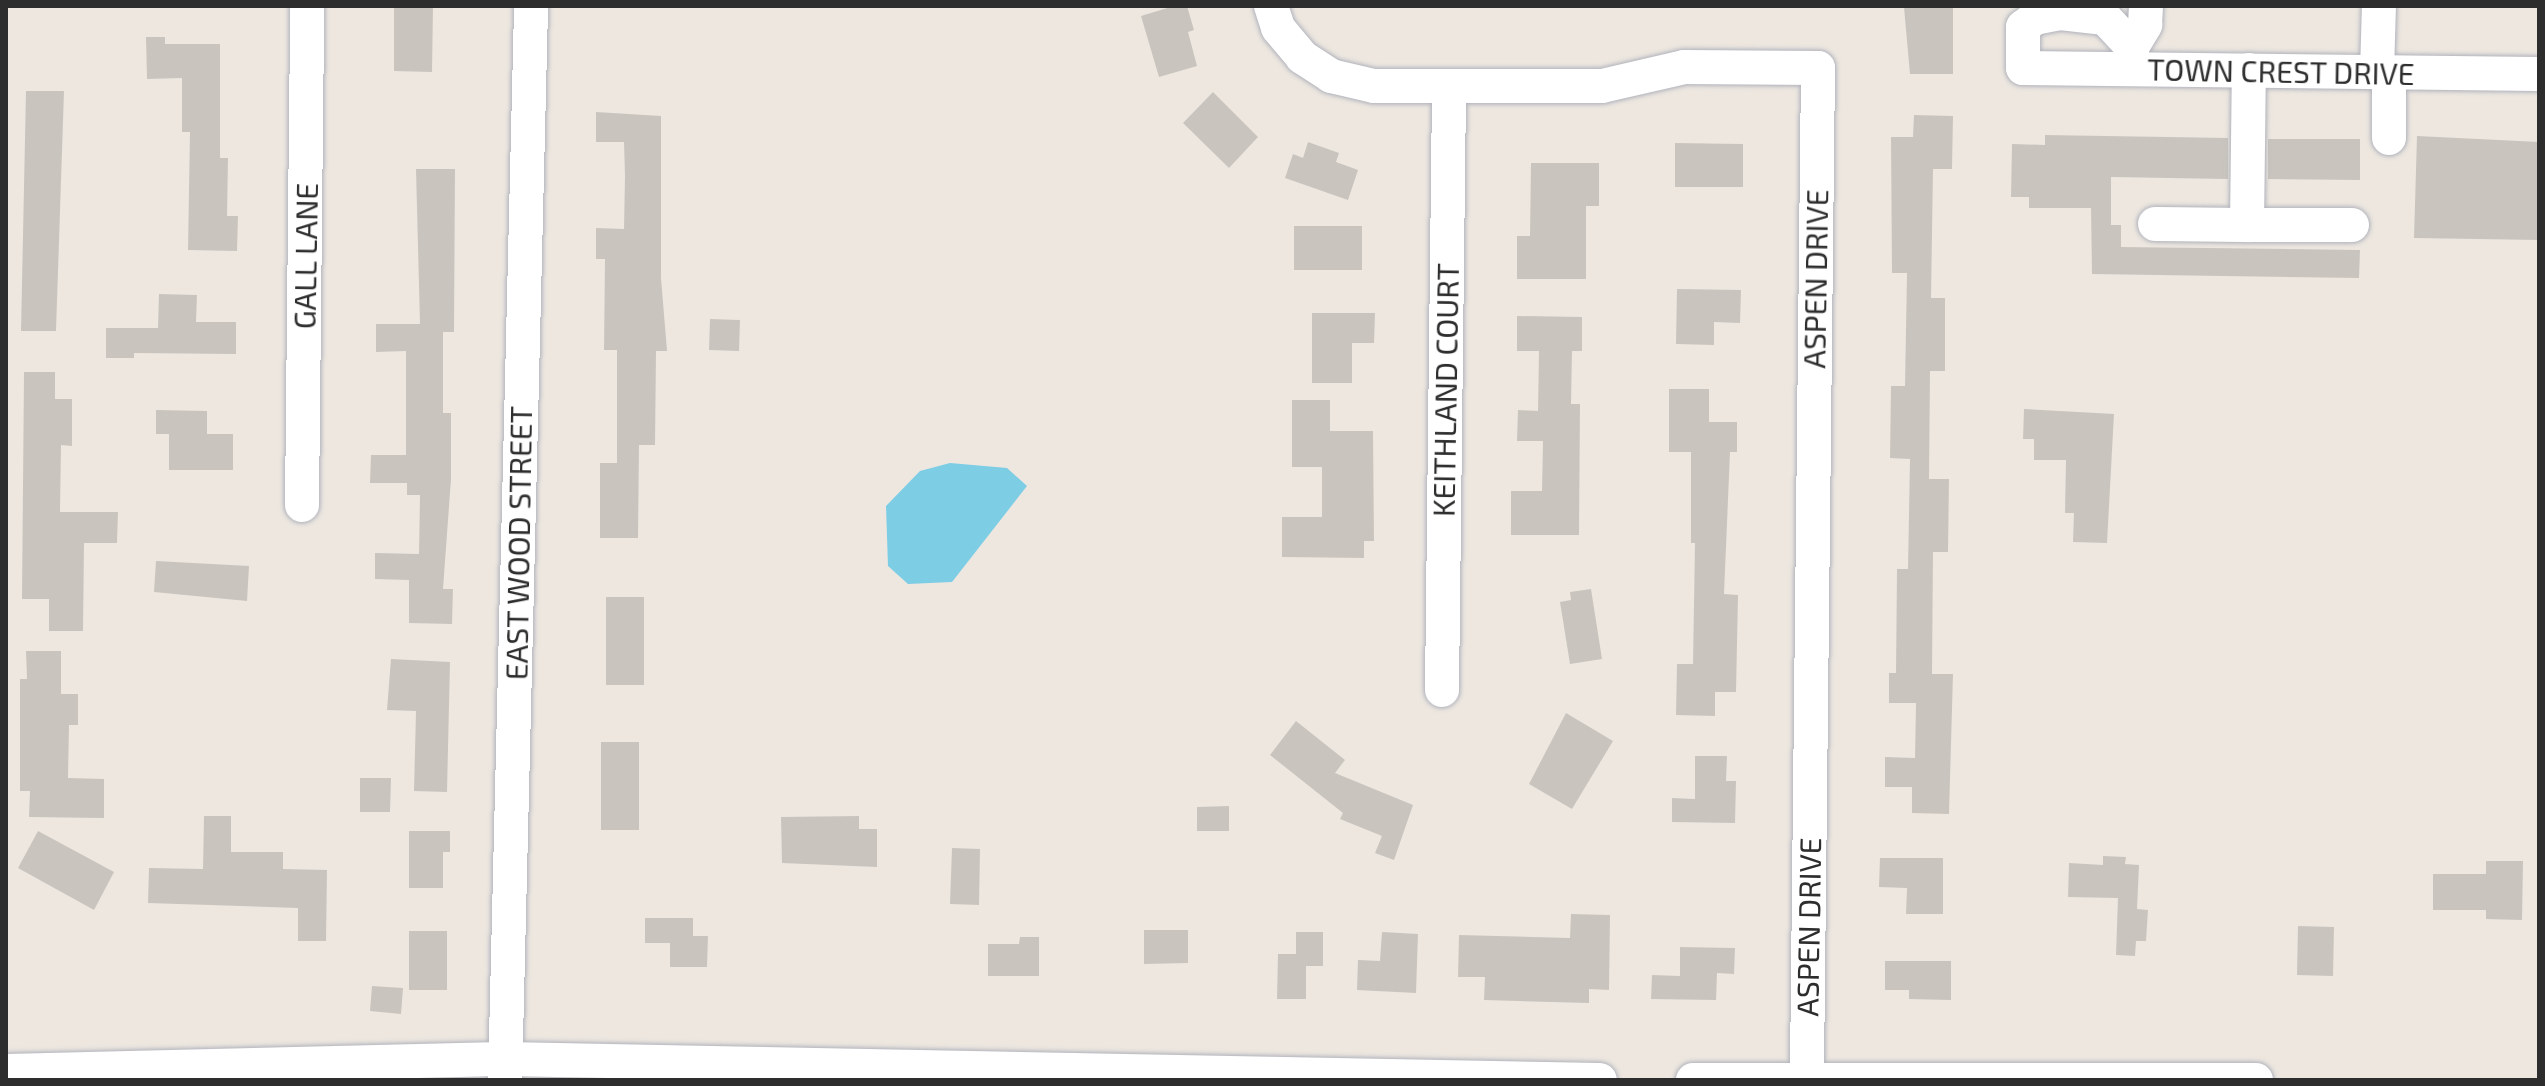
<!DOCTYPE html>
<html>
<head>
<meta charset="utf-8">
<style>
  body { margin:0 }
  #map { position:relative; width:2545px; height:1086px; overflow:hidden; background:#ede7e0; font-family:"Exo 2",sans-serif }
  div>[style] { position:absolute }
  .water>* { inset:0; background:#7dcde5 }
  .building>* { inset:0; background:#c9c5be }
  .roads { filter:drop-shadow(0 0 2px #b1b3bc) drop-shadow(0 0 2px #b1b3bc) }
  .minor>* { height:34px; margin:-17px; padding:0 17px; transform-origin:17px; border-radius:17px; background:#fff }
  span { translate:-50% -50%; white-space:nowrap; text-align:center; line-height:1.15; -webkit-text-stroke:8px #fff; paint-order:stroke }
  .street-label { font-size:30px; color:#2d2d2d }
  .frame { position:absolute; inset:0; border:8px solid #2d2d2d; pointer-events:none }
</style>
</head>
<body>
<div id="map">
  <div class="water">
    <i style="clip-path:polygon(950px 463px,1007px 468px,1027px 486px,952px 582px,908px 584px,888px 566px,886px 506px,920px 471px)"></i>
  </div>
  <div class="building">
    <i style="clip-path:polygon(394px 6px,433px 6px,432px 72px,394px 71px)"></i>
    <i style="clip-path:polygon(1174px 6px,1187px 6px,1194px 30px,1188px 32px,1197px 66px,1159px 77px,1141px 16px)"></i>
    <i style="clip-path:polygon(1953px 6px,1953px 74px,1910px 74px,1904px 7px)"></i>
    <i style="clip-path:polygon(146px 37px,165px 37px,165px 44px,220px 44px,220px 158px,228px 158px,227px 216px,238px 216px,237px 251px,188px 250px,190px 132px,182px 132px,182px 78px,147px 79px)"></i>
    <i style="clip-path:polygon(26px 91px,64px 91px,56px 331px,21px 331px)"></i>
    <i style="clip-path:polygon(1213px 92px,1258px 137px,1229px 168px,1183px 123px)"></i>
    <i style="clip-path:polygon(596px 112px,661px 116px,661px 278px,667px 351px,656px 351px,655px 445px,639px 445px,638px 538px,600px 538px,600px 463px,617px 463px,617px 350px,604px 350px,605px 259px,596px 259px,596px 228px,624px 229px,625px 176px,624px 142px,596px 142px)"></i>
    <i style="clip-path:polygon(1914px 115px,1953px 116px,1952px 169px,1933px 169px,1931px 298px,1945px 298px,1945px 371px,1930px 371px,1929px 479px,1949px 479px,1948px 552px,1933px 552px,1932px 674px,1953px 674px,1949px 814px,1912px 813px,1912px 787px,1885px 787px,1885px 757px,1915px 758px,1916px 703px,1889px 703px,1889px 673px,1896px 673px,1897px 569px,1908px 569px,1910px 459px,1890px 458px,1891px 386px,1905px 386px,1907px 273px,1892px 273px,1891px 137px,1913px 137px)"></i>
    <i style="clip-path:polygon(2045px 135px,2228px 138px,2228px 179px,2111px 177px,2111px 225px,2121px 225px,2121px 247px,2360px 250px,2359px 278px,2092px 274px,2091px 208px,2029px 208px,2029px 197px,2011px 197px,2012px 144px,2045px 145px)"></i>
    <i style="clip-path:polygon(2417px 136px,2539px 142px,2539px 240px,2414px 238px)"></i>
    <i style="clip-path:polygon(2268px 139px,2360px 139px,2360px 180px,2268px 179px)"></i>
    <i style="clip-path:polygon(1308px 142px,1339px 153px,1336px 162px,1358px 170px,1348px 200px,1285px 178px,1293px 154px,1303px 158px)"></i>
    <i style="clip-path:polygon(1675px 143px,1743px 144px,1743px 187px,1675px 187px)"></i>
    <i style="clip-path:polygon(1531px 163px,1599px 163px,1599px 206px,1586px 206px,1586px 279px,1517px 279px,1517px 236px,1530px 236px)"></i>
    <i style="clip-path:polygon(416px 169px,455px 169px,454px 332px,443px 332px,443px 413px,451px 413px,451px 479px,443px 589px,453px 589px,452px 624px,409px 623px,409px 580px,375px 579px,375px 553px,419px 554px,420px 495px,407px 495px,407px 483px,370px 483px,371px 455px,406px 455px,406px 351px,376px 352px,376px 324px,420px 324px)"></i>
    <i style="clip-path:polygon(1294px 226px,1362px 226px,1362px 270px,1294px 270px)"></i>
    <i style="clip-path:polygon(1677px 289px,1741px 290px,1740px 323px,1714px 322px,1714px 345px,1676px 344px)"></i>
    <i style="clip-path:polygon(159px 294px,197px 295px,196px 322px,236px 322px,236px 354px,134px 353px,134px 358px,106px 358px,106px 328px,158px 328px)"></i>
    <i style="clip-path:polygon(1312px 313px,1375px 313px,1374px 343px,1352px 343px,1352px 383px,1312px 383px)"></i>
    <i style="clip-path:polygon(1517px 316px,1582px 317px,1582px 351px,1572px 351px,1571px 404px,1580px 404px,1579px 535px,1511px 535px,1511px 491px,1542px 491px,1543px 441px,1517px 441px,1518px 410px,1538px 411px,1539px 351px,1517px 351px)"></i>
    <i style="clip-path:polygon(710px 319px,740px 320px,739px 351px,709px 350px)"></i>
    <i style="clip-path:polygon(24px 372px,55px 372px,55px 399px,72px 399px,72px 446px,61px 445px,60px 512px,118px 512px,117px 543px,84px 543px,83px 631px,49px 631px,49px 599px,22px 599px)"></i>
    <i style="clip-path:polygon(1669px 389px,1709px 389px,1709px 422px,1737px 422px,1737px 452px,1730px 452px,1724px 594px,1738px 595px,1736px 692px,1715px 692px,1715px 716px,1676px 715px,1677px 664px,1693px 664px,1695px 543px,1691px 543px,1691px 452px,1669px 452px)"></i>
    <i style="clip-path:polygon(1292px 400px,1330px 400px,1330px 431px,1373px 431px,1374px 541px,1364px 541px,1364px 558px,1282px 557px,1282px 517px,1322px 517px,1322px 467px,1292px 467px)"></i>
    <i style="clip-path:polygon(2024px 409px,2114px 414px,2107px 543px,2073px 542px,2074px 513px,2065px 513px,2066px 460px,2034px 460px,2034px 439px,2023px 439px)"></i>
    <i style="clip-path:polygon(156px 410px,207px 411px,207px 434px,233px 434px,233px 470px,169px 470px,169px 434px,156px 434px)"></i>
    <i style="clip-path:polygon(156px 561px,249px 566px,247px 601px,154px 592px)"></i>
    <i style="clip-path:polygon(1591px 589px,1602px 659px,1570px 664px,1560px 602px,1571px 600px,1570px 592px)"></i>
    <i style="clip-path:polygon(606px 597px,644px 597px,644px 685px,606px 685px)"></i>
    <i style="clip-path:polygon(26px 651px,61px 651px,61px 694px,78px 694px,78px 725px,69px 725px,68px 778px,104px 779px,104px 818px,29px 817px,30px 791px,20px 791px,20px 679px,27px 679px)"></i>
    <i style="clip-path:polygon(391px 659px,450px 662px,447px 792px,414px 791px,416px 711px,387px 710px)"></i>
    <i style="clip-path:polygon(1566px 713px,1613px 741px,1572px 809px,1529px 784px)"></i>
    <i style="clip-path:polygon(1296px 721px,1345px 760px,1335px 773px,1413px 805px,1394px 860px,1375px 853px,1382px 836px,1340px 819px,1343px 813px,1270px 755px)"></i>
    <i style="clip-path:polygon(601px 742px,639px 742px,639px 830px,601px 830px)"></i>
    <i style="clip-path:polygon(1695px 756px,1727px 756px,1726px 781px,1736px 781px,1735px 823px,1672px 822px,1672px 798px,1695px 799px)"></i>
    <i style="clip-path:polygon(360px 778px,391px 778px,390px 812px,360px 812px)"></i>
    <i style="clip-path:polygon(1229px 806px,1229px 831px,1197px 831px,1197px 807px)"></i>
    <i style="clip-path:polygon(204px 816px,231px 816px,231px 852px,283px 852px,283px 869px,327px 870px,326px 941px,298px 941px,298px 908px,148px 903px,149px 868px,203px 869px)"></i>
    <i style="clip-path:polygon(859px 816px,859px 829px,877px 829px,877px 867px,782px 863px,781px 817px)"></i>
    <i style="clip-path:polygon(38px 831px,114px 872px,94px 910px,18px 868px)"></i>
    <i style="clip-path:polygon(409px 831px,450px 831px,450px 852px,443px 852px,443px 888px,409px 888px)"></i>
    <i style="clip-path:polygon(952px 848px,980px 849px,979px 905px,950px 904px)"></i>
    <i style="clip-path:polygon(2103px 856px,2126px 857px,2125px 864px,2139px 865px,2137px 909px,2148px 910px,2146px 941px,2136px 941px,2135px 956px,2116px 955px,2118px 898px,2068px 897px,2069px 863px,2103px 865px)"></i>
    <i style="clip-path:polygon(1880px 858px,1943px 858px,1943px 914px,1906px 914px,1907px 888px,1879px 887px)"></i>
    <i style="clip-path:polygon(2486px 861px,2523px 861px,2522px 920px,2486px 919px,2486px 910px,2433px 910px,2433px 874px,2486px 874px)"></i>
    <i style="clip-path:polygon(1571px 914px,1610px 915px,1609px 990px,1589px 989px,1589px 1003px,1484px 1000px,1485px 977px,1458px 977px,1459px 935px,1570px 938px)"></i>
    <i style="clip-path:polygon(645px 918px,693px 918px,693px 936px,708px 936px,707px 967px,670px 967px,670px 943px,645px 943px)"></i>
    <i style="clip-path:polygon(2298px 926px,2334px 927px,2333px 976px,2297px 975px)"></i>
    <i style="clip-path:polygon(1144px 930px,1188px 930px,1188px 963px,1144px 964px)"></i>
    <i style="clip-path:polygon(409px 931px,447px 931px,447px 990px,409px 990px)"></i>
    <i style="clip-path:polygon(1296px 932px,1323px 932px,1323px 966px,1306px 966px,1306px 999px,1277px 999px,1278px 954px,1296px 954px)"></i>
    <i style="clip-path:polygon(1382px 932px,1418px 934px,1416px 993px,1357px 990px,1358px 960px,1380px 961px)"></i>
    <i style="clip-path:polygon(1020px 937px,1039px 937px,1039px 976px,988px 976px,988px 944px,1019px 944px)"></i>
    <i style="clip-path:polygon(1680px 947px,1735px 948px,1734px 974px,1717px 973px,1716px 1000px,1651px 999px,1652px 975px,1680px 976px)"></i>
    <i style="clip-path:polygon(1885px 961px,1951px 961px,1951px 1000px,1909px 999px,1909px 990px,1885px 990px)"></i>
    <i style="clip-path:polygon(372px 986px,403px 988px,401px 1014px,370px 1011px)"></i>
  </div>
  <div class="roads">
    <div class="minor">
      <i style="left:1271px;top:6px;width:23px;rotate:72deg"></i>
      <i style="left:1278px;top:28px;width:38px;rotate:50deg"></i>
      <i style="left:1302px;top:57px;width:35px;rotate:33deg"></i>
      <i style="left:1331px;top:76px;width:44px;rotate:13.1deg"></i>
      <i style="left:1374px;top:86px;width:228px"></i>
      <i style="left:1602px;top:86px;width:84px;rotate:-13deg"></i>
      <i style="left:1684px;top:67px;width:134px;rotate:0.4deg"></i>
      <i style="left:1818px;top:68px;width:1008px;rotate:90.63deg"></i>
      <i style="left:2132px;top:47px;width:40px;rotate:-133deg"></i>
      <i style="left:2105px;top:18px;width:45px;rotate:-173.7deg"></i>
      <i style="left:2060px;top:13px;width:25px;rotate:169deg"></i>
      <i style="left:2035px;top:18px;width:15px;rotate:143deg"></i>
      <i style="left:2023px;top:27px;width:41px;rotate:90deg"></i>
      <i style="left:2023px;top:68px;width:516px;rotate:0.67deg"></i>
      <i style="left:2132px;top:66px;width:19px;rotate:-90deg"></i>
      <i style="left:2132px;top:47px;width:26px;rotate:-59deg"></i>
      <i style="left:2145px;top:25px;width:19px;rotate:-87deg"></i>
      <i style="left:2377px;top:72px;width:66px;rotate:-88.3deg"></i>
      <i style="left:2389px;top:72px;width:66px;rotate:90deg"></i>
      <i style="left:2155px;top:224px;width:92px;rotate:0.6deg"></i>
      <i style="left:2247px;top:225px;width:155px;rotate:-89.3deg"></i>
      <i style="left:2247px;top:225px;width:105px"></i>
      <i style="left:302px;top:505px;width:499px;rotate:-89.4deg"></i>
      <i style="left:1442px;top:690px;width:601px;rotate:-89.33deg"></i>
      <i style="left:6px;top:1071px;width:499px;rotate:-1.4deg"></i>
      <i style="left:505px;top:1059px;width:1095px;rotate:1.1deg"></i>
      <i style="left:505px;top:1080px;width:1074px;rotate:-88.61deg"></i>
      <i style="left:1693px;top:1080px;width:563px"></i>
    </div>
  </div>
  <div class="street-label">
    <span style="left:2281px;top:71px;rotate:1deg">TOWN CREST DRIVE</span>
    <span style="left:305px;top:256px;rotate:-89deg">GALL LANE</span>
    <span style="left:1815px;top:279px;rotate:-89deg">ASPEN DRIVE</span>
    <span style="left:1445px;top:390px;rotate:-89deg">KEITHLAND COURT</span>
    <span style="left:518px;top:543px;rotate:-89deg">EAST WOOD STREET</span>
    <span style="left:1808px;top:927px;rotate:-89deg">ASPEN DRIVE</span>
  </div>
  <div class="frame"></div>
</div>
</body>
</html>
